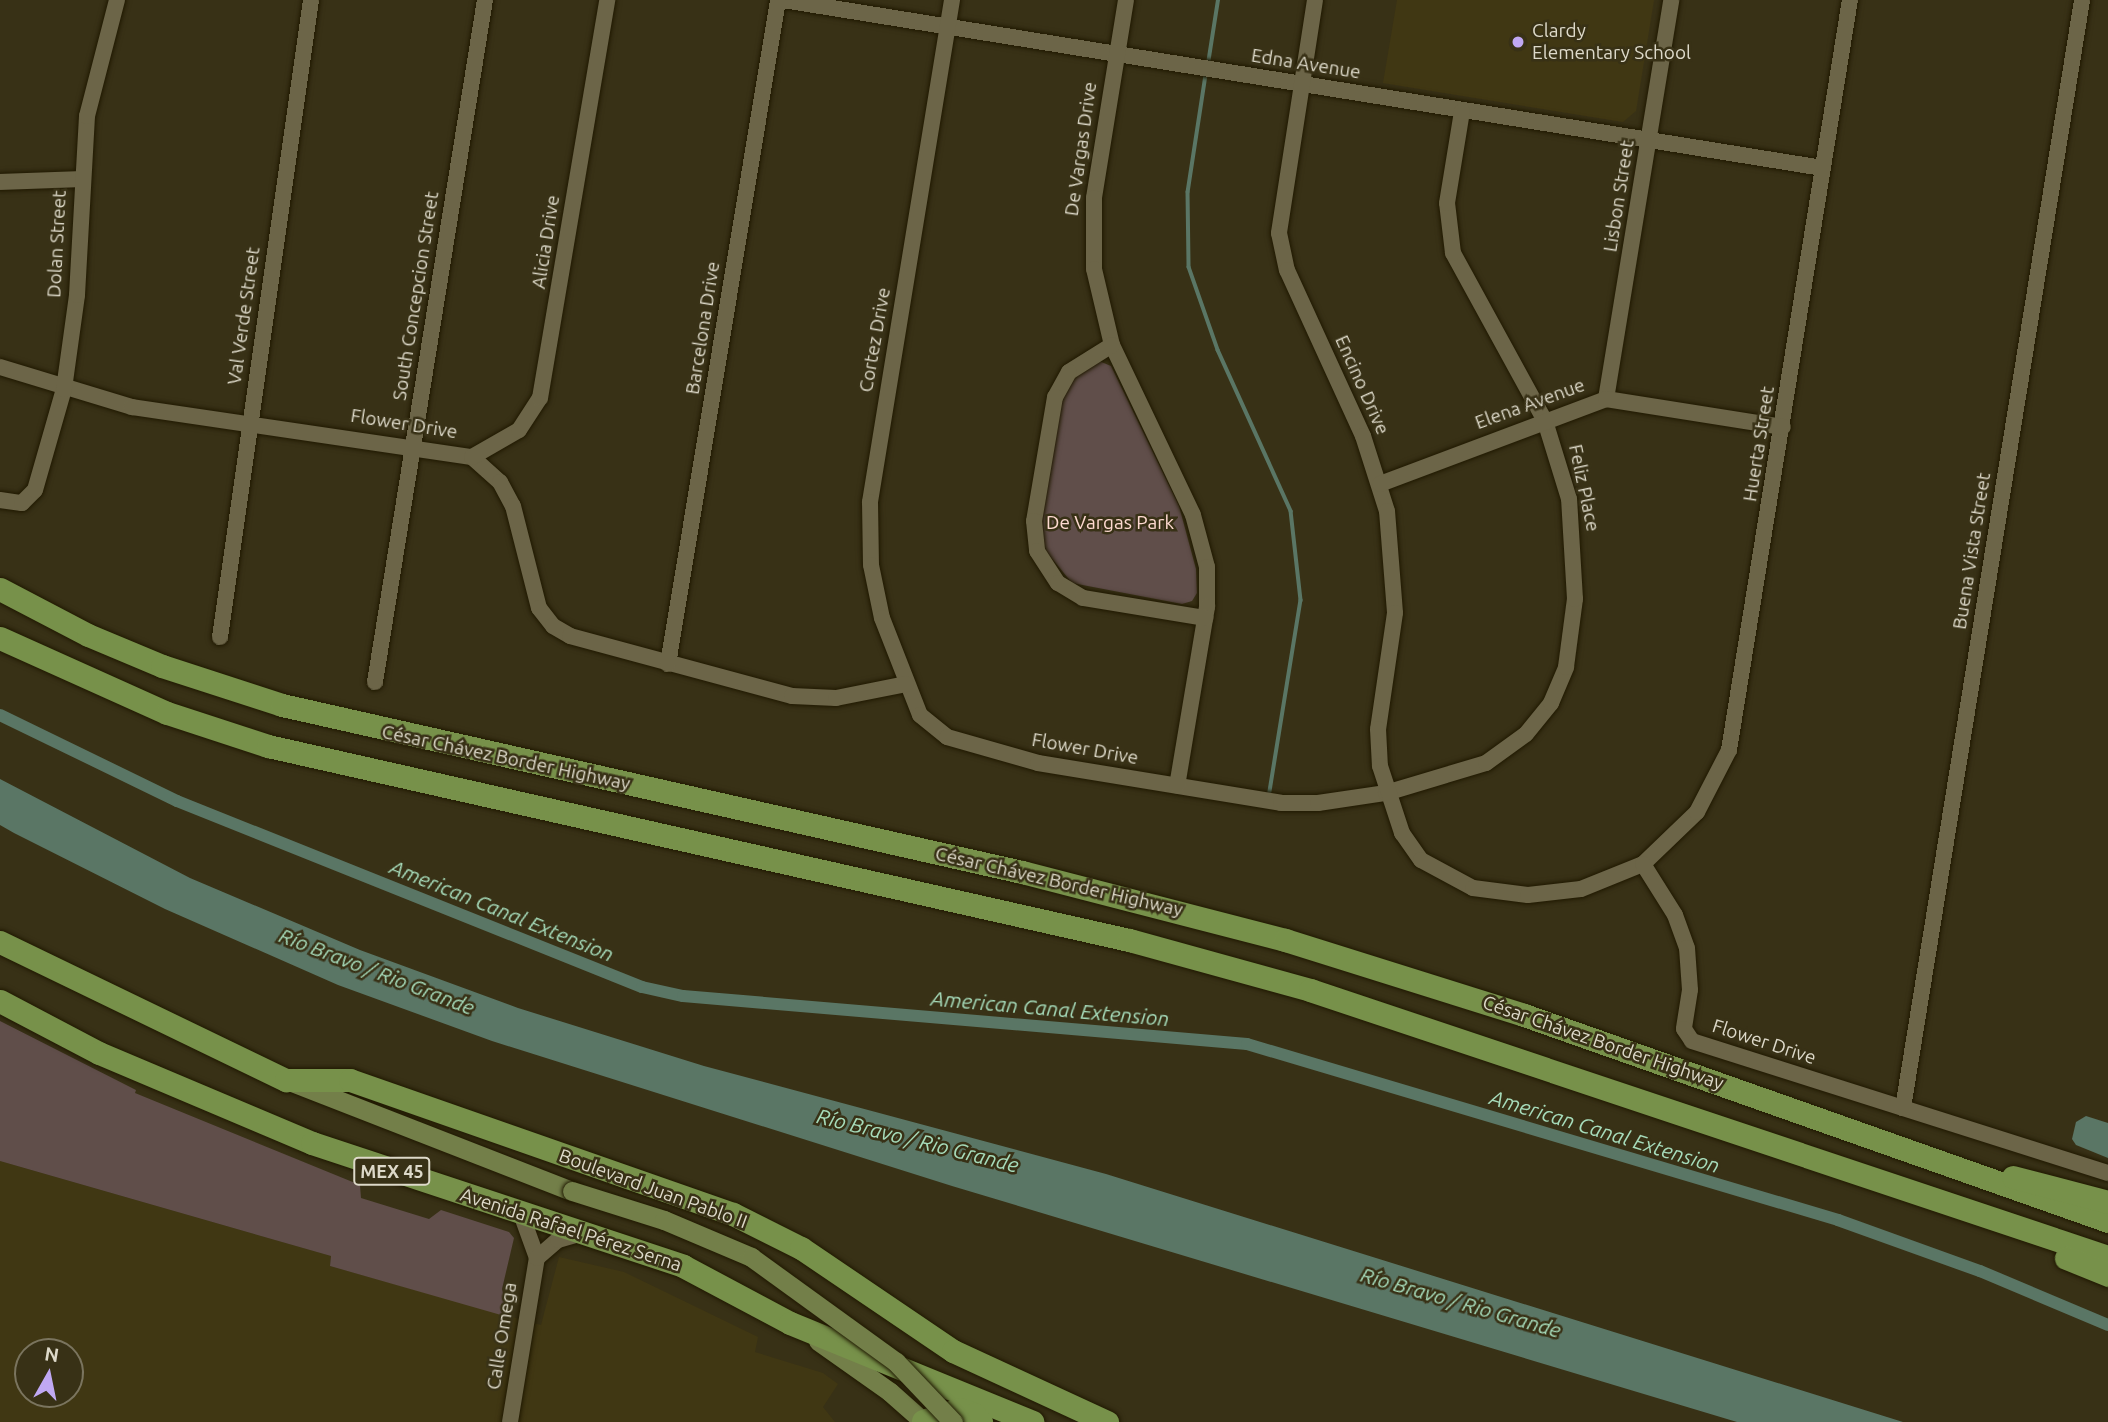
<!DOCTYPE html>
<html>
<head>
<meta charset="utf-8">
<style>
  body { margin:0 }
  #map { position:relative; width:2108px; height:1422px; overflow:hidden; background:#383116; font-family:Ubuntu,sans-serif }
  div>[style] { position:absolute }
  .built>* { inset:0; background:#403713 }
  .green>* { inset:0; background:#604e4a }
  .water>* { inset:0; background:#5a7665 }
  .stream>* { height:3.5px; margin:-1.75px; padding:0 1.75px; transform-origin:1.75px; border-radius:1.75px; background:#5a7665 }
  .canal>* { height:12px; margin:-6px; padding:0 6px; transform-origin:6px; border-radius:6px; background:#5a7665 }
  .roads { filter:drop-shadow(0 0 2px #201900) drop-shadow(0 0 2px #201900) }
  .minor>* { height:16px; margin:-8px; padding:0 8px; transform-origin:8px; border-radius:8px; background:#6c6548 }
  .major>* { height:19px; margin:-9.5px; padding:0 9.5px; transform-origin:9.5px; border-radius:9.5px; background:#737f49 }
  .highway>* { height:23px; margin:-11.5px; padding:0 11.5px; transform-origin:11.5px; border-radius:11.5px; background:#77914a }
  .bridges { filter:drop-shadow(0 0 2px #201900) drop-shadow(0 0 2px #201900) }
  .major-bridge>* { height:19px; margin:-9.5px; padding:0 9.5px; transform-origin:9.5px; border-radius:9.5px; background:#737f49 }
  .dots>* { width:19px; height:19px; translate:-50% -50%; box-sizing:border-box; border:4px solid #383116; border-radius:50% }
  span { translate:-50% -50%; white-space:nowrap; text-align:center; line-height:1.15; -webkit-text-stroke:5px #383116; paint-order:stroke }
  .shield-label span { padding:2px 5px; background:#383116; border:2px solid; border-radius:5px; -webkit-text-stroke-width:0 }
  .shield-label { font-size:18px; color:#ddd9c9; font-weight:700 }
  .poi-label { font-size:19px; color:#ddd9c9 }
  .left { translate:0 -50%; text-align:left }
  .street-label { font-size:19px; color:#ddd9c9 }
  .park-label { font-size:19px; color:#fedad1 }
  .water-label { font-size:21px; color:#a6dbba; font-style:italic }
  .north { position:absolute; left:14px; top:1338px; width:70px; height:70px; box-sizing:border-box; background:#383116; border:2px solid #7a745e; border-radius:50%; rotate:9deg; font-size:19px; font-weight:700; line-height:28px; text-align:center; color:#ddd9c9 }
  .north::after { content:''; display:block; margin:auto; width:24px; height:32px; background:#c0a8f3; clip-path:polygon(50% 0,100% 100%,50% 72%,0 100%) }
</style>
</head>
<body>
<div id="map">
  <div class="built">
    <i style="clip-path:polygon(1397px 0,1654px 0,1636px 111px,1623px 122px,1383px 83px)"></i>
    <i style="clip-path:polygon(evenodd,0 1161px,331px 1256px,330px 1266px,541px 1325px,559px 1257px,624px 1272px,758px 1337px,755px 1352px,823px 1373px,838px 1384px,823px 1407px,835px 1422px,0 1422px,0 1161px,28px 1352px,70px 1352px,70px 1394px,28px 1394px,28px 1352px)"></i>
  </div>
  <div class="green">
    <i style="clip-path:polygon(1099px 361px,1111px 366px,1179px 506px,1196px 569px,1197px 593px,1192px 601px,1182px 604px,1072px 583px,1045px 550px,1041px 527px,1061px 395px,1068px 381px)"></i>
    <i style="clip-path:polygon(0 1021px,136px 1090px,135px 1093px,360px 1185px,361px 1198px,429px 1219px,441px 1210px,509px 1232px,514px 1238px,502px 1289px,508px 1317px,330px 1266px,331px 1256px,0 1161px)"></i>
  </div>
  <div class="water">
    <i style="clip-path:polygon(0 779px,190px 878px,360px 950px,518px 1008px,704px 1066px,1106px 1174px,1903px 1422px,1737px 1422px,952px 1186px,492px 1041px,338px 985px,165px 909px,14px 833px,0 825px)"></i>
    <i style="clip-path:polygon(2086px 1116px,2108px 1123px,2108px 1158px,2076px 1145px,2072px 1139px,2076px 1122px)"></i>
  </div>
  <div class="stream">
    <i style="left:1208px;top:64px;width:65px;rotate:-81.1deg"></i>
    <i style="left:1206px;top:75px;width:118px;rotate:98.7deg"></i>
    <i style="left:1188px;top:192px;width:75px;rotate:89.2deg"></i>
    <i style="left:1189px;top:267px;width:88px;rotate:70.7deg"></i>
    <i style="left:1218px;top:350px;width:177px;rotate:65.6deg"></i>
    <i style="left:1291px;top:511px;width:90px;rotate:83.6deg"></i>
    <i style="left:1301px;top:600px;width:201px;rotate:99.2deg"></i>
  </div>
  <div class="canal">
    <i style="left:0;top:715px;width:197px;rotate:25.9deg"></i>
    <i style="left:177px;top:801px;width:501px;rotate:21.8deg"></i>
    <i style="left:642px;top:987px;width:42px;rotate:12.4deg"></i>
    <i style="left:683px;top:996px;width:566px;rotate:4.86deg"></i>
    <i style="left:1247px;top:1044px;width:617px;rotate:16.58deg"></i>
    <i style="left:1838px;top:1220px;width:151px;rotate:19.8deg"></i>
    <i style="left:1980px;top:1271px;width:139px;rotate:22.9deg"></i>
  </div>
  <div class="roads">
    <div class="minor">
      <i style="left:783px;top:0;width:1053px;rotate:9.18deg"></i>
      <i style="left:952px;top:0;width:509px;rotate:99.28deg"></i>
      <i style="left:870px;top:502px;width:63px;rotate:89.1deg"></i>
      <i style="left:871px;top:565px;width:54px;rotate:78.3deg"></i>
      <i style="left:882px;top:618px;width:104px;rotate:68.6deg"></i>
      <i style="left:920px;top:715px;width:35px;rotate:39deg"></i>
      <i style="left:947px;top:737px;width:95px;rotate:15.9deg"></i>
      <i style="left:1038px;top:763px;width:246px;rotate:9.3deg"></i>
      <i style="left:1281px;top:803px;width:37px"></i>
      <i style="left:1318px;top:803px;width:69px;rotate:-8.4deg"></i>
      <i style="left:1386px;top:793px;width:104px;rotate:-16.7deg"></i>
      <i style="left:1486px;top:763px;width:49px;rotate:-35.9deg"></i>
      <i style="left:1526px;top:734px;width:40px;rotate:-51deg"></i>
      <i style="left:1551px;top:703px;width:39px;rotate:-67deg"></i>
      <i style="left:1566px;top:667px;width:69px;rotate:-82.5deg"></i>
      <i style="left:1575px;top:599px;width:100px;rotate:-93.4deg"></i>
      <i style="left:1569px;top:499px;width:82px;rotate:-107.1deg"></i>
      <i style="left:1545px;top:421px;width:192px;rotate:-118.7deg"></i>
      <i style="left:1453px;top:253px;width:50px;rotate:-96.8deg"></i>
      <i style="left:1447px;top:203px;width:93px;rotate:-80.7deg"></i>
      <i style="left:1126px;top:0;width:201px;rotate:99.2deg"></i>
      <i style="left:1094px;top:198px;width:71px;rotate:90deg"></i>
      <i style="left:1094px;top:269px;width:78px;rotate:76.7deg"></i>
      <i style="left:1112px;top:345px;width:188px;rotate:64.5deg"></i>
      <i style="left:1193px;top:515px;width:54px;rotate:74.9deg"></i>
      <i style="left:1207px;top:567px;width:40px;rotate:90deg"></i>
      <i style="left:1207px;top:607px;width:181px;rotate:99.5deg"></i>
      <i style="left:1315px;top:0;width:236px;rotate:98.8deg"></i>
      <i style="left:1279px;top:233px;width:38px;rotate:78deg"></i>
      <i style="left:1287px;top:270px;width:183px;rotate:65.4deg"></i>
      <i style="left:1363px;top:436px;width:79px;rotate:72.3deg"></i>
      <i style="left:1387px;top:511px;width:102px;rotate:85.5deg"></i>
      <i style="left:1395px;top:613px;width:117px;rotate:98.3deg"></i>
      <i style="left:1378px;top:729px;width:37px;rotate:87deg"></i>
      <i style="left:1380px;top:766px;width:71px;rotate:71.8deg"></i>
      <i style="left:1402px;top:833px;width:33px;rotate:55deg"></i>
      <i style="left:1421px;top:860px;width:59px;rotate:28.3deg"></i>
      <i style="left:1473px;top:888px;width:55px;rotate:7.3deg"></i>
      <i style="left:1528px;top:895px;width:53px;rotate:-6.5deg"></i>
      <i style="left:1581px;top:889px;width:67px;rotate:-22deg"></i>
      <i style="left:1643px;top:864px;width:75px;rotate:-43.9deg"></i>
      <i style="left:1697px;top:812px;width:70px;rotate:-62.7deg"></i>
      <i style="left:1729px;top:750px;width:760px;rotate:-80.84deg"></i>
      <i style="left:0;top:182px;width:82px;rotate:-2.1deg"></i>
      <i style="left:1112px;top:345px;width:51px;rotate:147.9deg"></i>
      <i style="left:1069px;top:372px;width:29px;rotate:119deg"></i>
      <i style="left:1055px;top:397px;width:126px;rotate:99.6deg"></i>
      <i style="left:1034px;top:521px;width:30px;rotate:84deg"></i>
      <i style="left:1037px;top:551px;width:38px;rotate:57deg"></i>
      <i style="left:1058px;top:583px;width:29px;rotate:31deg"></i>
      <i style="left:1083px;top:598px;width:124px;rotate:9.3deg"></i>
      <i style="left:0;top:367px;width:138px;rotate:16.9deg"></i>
      <i style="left:132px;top:407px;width:344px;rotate:8.4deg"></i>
      <i style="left:472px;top:457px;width:38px;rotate:42deg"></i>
      <i style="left:500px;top:482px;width:27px;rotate:62deg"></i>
      <i style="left:513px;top:506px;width:105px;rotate:75.7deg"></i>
      <i style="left:539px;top:608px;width:23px;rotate:52deg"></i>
      <i style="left:553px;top:626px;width:20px;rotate:30deg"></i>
      <i style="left:570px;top:636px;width:230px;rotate:15.1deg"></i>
      <i style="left:792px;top:696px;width:44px;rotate:2.6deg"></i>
      <i style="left:836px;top:698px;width:71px;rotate:-11.3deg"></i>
      <i style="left:1606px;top:399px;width:404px;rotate:-80.7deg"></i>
      <i style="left:472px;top:457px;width:54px;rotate:-29.9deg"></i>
      <i style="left:519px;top:430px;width:38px;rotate:-57deg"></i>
      <i style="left:540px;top:398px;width:404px;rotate:-80.4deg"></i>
      <i style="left:1380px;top:484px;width:241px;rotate:-20.6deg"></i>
      <i style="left:1606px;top:399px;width:179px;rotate:9deg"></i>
      <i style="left:0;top:500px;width:22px;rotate:8deg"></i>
      <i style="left:22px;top:503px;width:18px;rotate:-45deg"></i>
      <i style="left:35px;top:490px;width:105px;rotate:-74deg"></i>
      <i style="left:64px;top:389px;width:95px;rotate:-82.1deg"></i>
      <i style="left:77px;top:295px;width:179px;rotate:-86.8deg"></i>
      <i style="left:87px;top:116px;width:120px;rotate:-75.5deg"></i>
      <i style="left:220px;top:637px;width:643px;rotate:-81.87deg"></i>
      <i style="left:668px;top:664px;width:673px;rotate:-80.59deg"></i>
      <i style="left:375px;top:682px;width:691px;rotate:-80.84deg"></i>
      <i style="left:1643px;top:864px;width:60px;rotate:57.9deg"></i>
      <i style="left:1675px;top:915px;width:35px;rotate:70deg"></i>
      <i style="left:1687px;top:948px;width:42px;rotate:85.9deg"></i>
      <i style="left:1690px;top:990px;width:39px;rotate:99deg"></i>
      <i style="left:1684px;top:1029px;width:14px;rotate:56deg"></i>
      <i style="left:1692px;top:1041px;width:436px;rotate:17.6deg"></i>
      <i style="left:1903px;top:1108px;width:1122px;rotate:-80.82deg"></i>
      <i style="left:520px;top:1211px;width:50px;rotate:70.1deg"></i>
      <i style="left:510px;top:1422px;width:166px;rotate:-80.7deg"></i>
      <i style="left:537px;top:1258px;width:28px;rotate:-41deg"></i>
      <i style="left:558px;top:1240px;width:26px;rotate:-16deg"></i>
    </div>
    <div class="major">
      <i style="left:292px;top:1082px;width:300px;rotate:21.3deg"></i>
      <i style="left:818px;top:1341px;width:88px;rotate:35.3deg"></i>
      <i style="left:890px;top:1392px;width:45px;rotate:41.4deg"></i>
    </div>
    <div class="highway">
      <i style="left:0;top:589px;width:99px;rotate:27.6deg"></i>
      <i style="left:88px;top:635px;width:80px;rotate:22.7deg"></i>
      <i style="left:162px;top:666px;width:126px;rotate:18deg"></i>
      <i style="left:282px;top:705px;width:759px;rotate:12.72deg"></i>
      <i style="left:1022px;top:872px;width:272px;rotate:14.5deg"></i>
      <i style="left:1285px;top:940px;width:250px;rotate:17.4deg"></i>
      <i style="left:1524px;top:1015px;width:619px;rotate:19.43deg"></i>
      <i style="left:0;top:638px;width:183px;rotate:24.2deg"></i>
      <i style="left:167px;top:713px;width:106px;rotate:18.1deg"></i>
      <i style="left:268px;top:746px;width:883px;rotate:12.7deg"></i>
      <i style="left:1129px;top:940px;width:188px;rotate:15.4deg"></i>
      <i style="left:1310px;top:990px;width:841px;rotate:18.5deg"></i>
      <i style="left:0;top:942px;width:318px;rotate:25.8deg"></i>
      <i style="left:286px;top:1080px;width:64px"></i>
      <i style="left:350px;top:1080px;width:406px;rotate:19.3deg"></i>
      <i style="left:733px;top:1214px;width:76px;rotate:26.6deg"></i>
      <i style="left:801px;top:1248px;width:184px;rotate:34.1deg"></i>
      <i style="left:953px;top:1351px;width:170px;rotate:24.8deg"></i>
      <i style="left:0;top:1001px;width:112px;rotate:27.7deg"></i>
      <i style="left:99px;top:1053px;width:231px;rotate:22.9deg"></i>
      <i style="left:312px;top:1143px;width:391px;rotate:18.3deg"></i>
      <i style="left:683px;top:1266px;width:121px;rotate:28deg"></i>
      <i style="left:790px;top:1323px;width:262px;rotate:22.2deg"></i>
      <i style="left:2013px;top:1177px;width:98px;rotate:14.7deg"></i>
      <i style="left:2066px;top:1258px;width:45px;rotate:22deg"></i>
      <i style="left:923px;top:1421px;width:39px;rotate:-18deg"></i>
      <i style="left:960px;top:1409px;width:15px;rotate:20deg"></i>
      <i style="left:974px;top:1414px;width:11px;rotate:49deg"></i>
    </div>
  </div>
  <div class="bridges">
    <div class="major-bridge">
      <i style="left:572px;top:1191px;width:96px;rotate:17.5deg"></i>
      <i style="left:664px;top:1220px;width:95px;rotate:23deg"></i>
      <i style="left:751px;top:1257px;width:179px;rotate:35.9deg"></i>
      <i style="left:896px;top:1362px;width:83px;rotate:46.5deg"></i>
    </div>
  </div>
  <div class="dots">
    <i style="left:1518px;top:42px;background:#c0a8f3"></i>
  </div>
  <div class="shield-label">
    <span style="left:392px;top:1171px">MEX 45</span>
  </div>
  <div class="poi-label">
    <span class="left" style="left:1532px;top:42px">Clardy<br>Elementary School</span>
  </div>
  <div class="street-label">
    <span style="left:1306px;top:64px;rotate:9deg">Edna Avenue</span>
    <span style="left:1081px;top:149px;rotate:-82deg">De Vargas Drive</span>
    <span style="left:1619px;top:196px;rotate:-81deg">Lisbon Street</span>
    <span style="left:546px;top:242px;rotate:-81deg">Alicia Drive</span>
    <span style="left:57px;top:244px;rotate:-87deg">Dolan Street</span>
    <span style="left:416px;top:296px;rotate:-81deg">South Concepcion Street</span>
    <span style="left:244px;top:316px;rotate:-82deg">Val Verde Street</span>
    <span style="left:703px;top:328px;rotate:-81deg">Barcelona Drive</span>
    <span style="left:875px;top:340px;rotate:-80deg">Cortez Drive</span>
    <span style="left:1362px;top:385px;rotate:66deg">Encino Drive</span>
    <span style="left:1530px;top:404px;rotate:-20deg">Elena Avenue</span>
    <span style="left:404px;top:424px;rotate:9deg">Flower Drive</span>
    <span style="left:1759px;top:444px;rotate:-81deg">Huerta Street</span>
    <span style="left:1584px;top:488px;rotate:78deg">Feliz Place</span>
    <span style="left:1972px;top:551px;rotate:-81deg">Buena Vista Street</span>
    <span style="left:1085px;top:749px;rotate:10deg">Flower Drive</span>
    <span style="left:506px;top:758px;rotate:12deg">César Chávez Border Highway</span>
    <span style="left:1059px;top:882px;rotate:13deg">César Chávez Border Highway</span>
    <span style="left:1764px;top:1042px;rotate:18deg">Flower Drive</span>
    <span style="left:1603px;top:1043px;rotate:19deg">César Chávez Border Highway</span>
    <span style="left:653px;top:1189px;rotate:20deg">Boulevard Juan Pablo II</span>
    <span style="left:571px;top:1230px;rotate:18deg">Avenida Rafael Pérez Serna</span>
    <span style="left:502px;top:1336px;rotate:-81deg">Calle Omega</span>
  </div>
  <div class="park-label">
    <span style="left:1110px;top:523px">De Vargas Park</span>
  </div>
  <div class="water-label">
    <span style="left:502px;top:910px;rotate:22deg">American Canal Extension</span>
    <span style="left:377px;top:971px;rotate:21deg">Río Bravo / Rio Grande</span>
    <span style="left:1050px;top:1008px;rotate:5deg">American Canal Extension</span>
    <span style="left:1605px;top:1131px;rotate:17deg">American Canal Extension</span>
    <span style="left:918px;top:1140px;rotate:14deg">Río Bravo / Rio Grande</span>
    <span style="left:1461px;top:1302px;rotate:16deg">Río Bravo / Rio Grande</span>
  </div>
  <div class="north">N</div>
</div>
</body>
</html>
